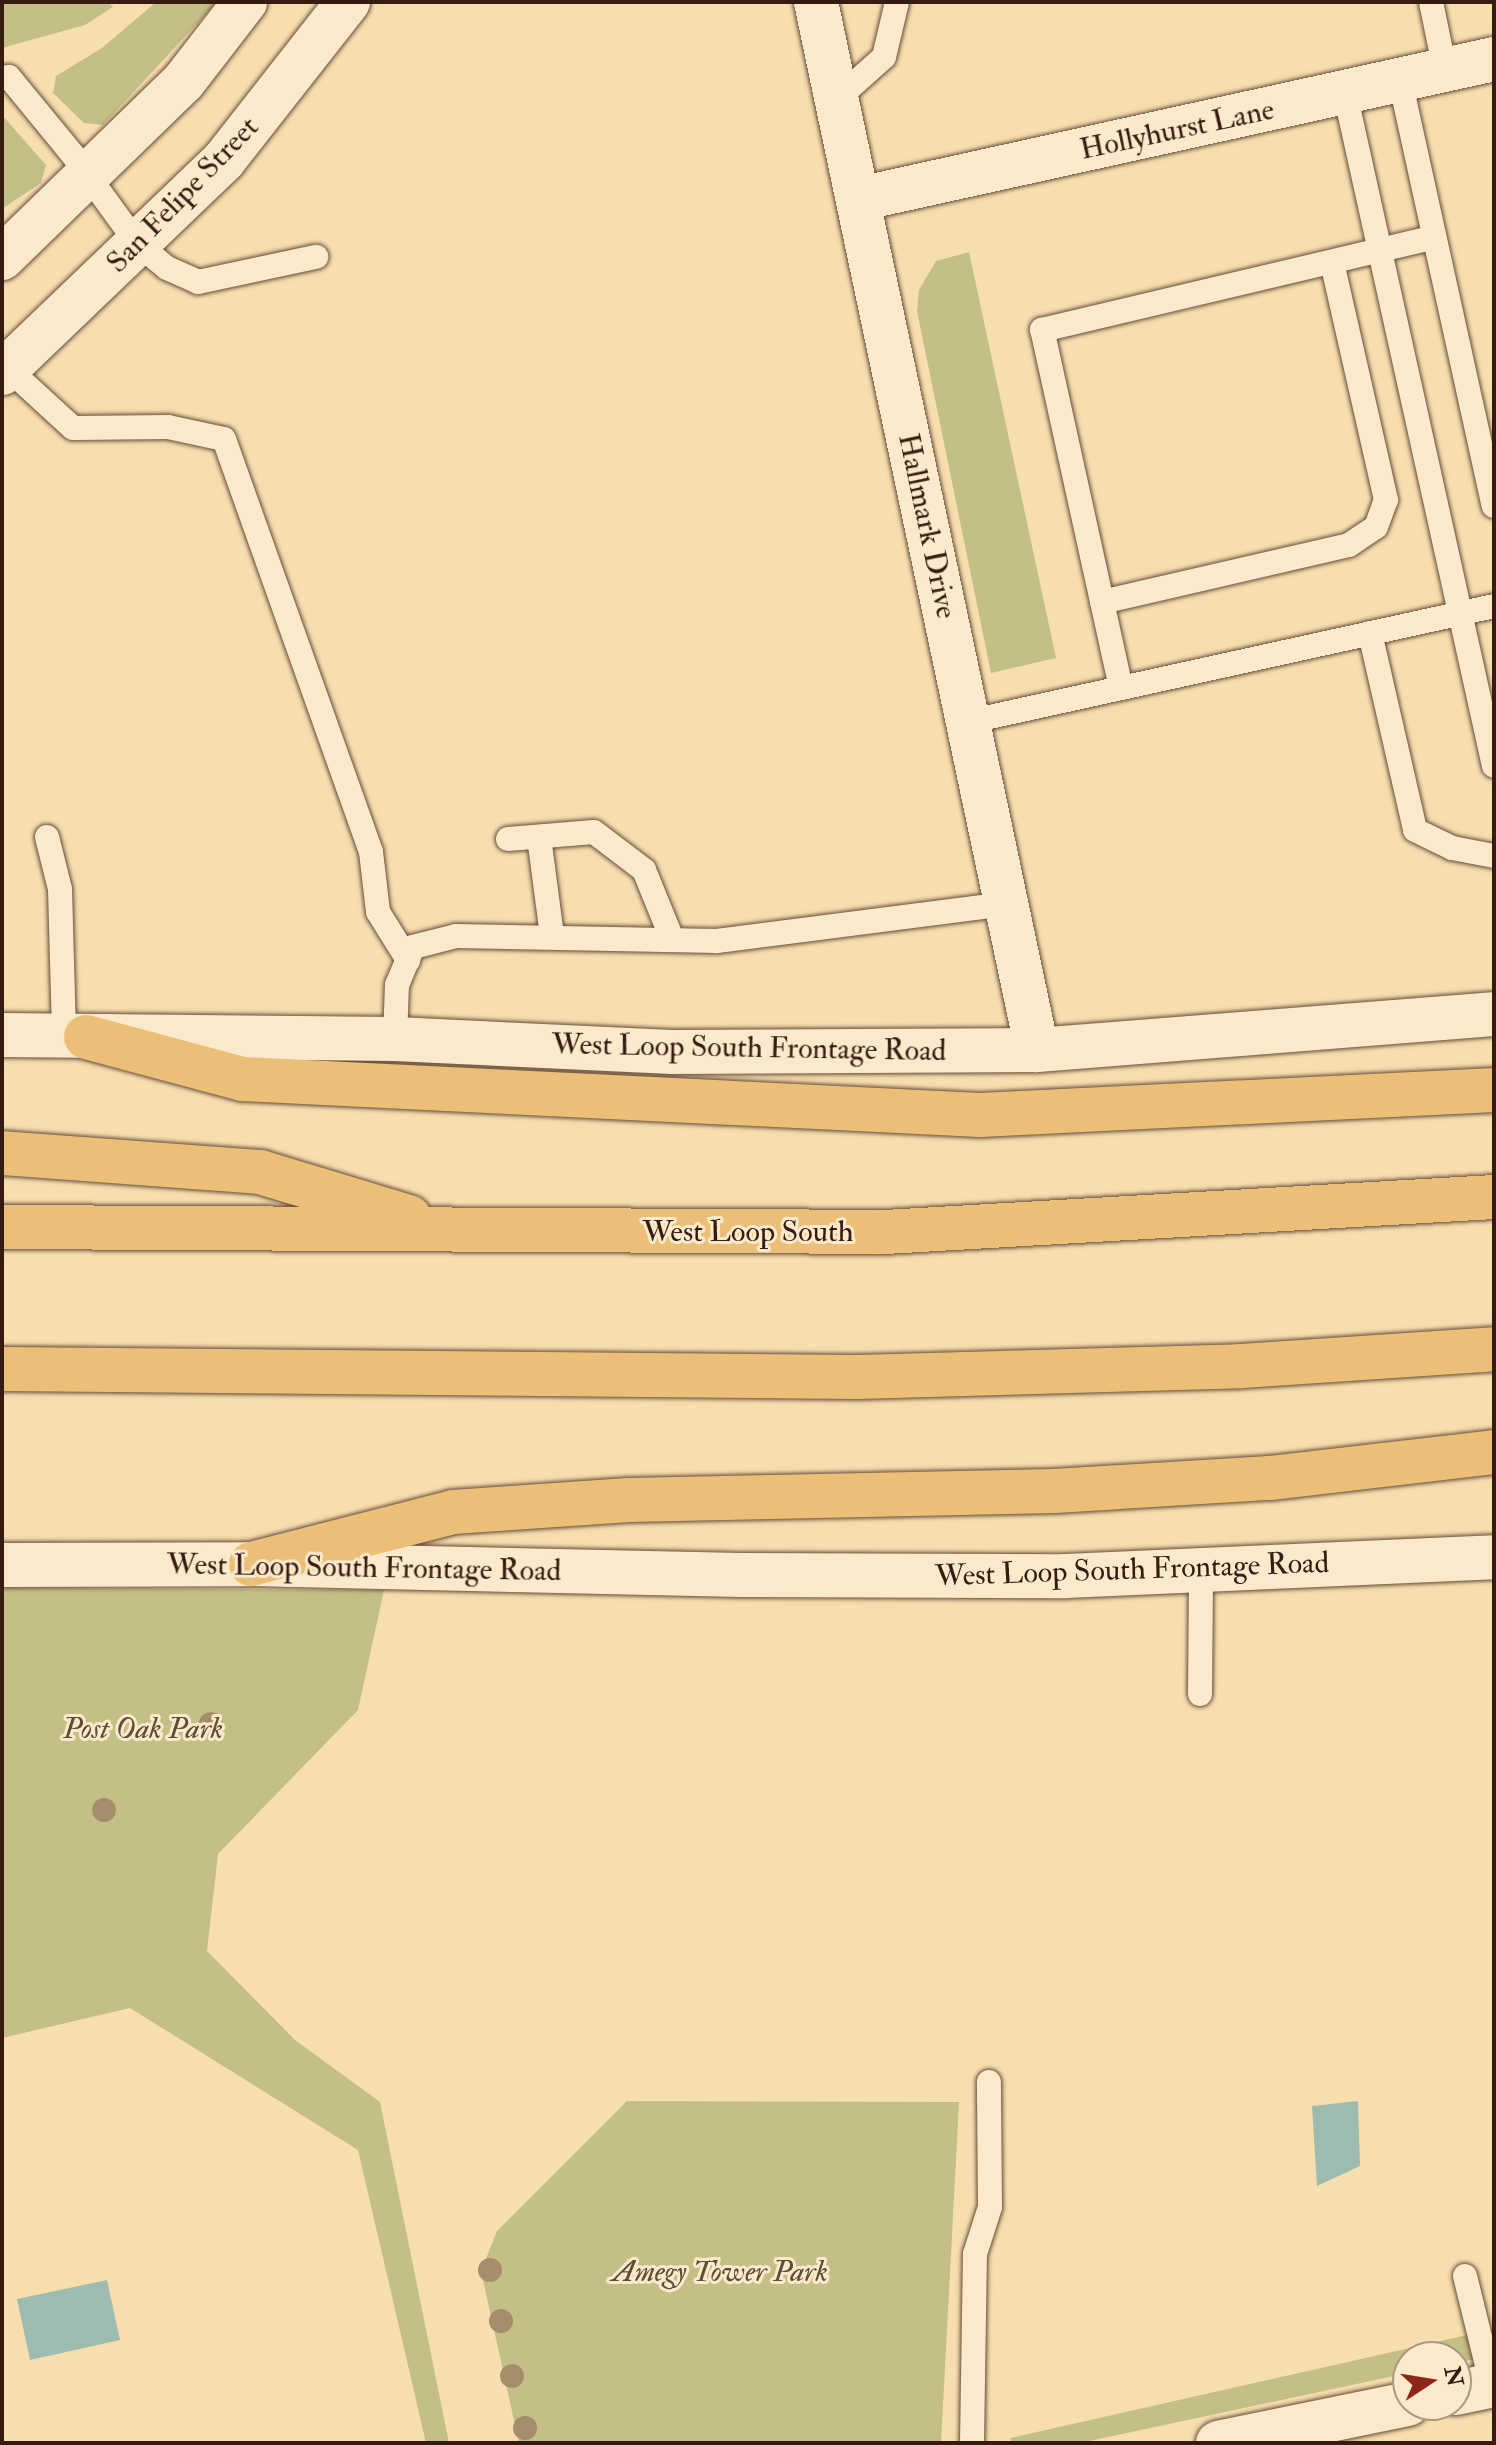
<!DOCTYPE html>
<html>
<head>
<meta charset="utf-8">
<style>
  body { margin:0 }
  #map { position:relative; width:1496px; height:2445px; overflow:hidden; background:#f7deaf; font-family:"IM FELL Double Pica",serif }
  div>[style] { position:absolute }
  .green>* { inset:0; background:#c4bf86 }
  .water>* { inset:0; background:#9dbcaf }
  .roads { filter:drop-shadow(0 0 2px #664c38) drop-shadow(0 0 2px #664c38) }
  .lane>* { height:24px; margin:-12px; padding:0 12px; transform-origin:12px; border-radius:12px; background:#faeacb }
  .secondary>* { height:44px; margin:-22px; padding:0 22px; transform-origin:22px; border-radius:22px; background:#faeacb }
  .highway>* { height:44px; margin:-22px; padding:0 22px; transform-origin:22px; border-radius:22px; background:#ecbf78 }
  .trees>* { width:24px; height:24px; margin:-12px; border-radius:50%; background:#a48e6b }
  span { translate:-50% -50%; white-space:nowrap; text-align:center; line-height:1.15; -webkit-text-stroke:6px #faeacb; paint-order:stroke }
  .street-label { font-size:30px; color:#351b10 }
  .park-label { font-size:30px; color:#604c33; font-style:italic }
  .frame { position:absolute; inset:0; border:4px solid #351b10; pointer-events:none }
  .north { position:absolute; left:1392px; top:2341px; width:80px; height:80px; box-sizing:border-box; background:#faeacb; border:2px solid #ab9780; border-radius:50%; rotate:78deg; font-size:22px; font-weight:700; line-height:32px; text-align:center; color:#351b10 }
  .north::after { content:''; display:block; margin:auto; width:28px; height:36px; background:#8f2418; clip-path:polygon(50% 0,100% 100%,50% 72%,0 100%) }
</style>
</head>
<body>
<div id="map">
  <div class="green">
    <i style="clip-path:polygon(2px 2px,108px 2px,113px 7px,85px 25px,2px 48px)"></i>
    <i style="clip-path:polygon(156px 2px,217px 2px,103px 125px,84px 123px,53px 93px,56px 76px,102px 48px)"></i>
    <i style="clip-path:polygon(2px 115px,46px 165px,41px 183px,2px 209px)"></i>
    <i style="clip-path:polygon(969px 252px,1056px 658px,991px 673px,917px 311px,919px 290px,936px 261px)"></i>
    <i style="clip-path:polygon(2px 1588px,384px 1590px,358px 1710px,218px 1854px,207px 1951px,295px 2040px,380px 2102px,449px 2443px,426px 2443px,358px 2150px,130px 2008px,2px 2038px)"></i>
    <i style="clip-path:polygon(627px 2101px,959px 2102px,941px 2443px,519px 2443px,481px 2271px,497px 2231px)"></i>
    <i style="clip-path:polygon(1494px 2329px,1494px 2355px,1456px 2363px,1456px 2357px,1408px 2357px,1408px 2373px,1080px 2443px,1012px 2443px,1010px 2438px)"></i>
  </div>
  <div class="water">
    <i style="clip-path:polygon(1358px 2101px,1360px 2166px,1317px 2186px,1312px 2106px)"></i>
    <i style="clip-path:polygon(107px 2280px,120px 2340px,30px 2360px,17px 2299px)"></i>
  </div>
  <div class="roads">
    <div class="lane">
      <i style="left:1431px;top:2px;width:69px;rotate:78.4deg"></i>
      <i style="left:2px;top:78px;width:7px;rotate:-8deg"></i>
      <i style="left:9px;top:77px;width:101px;rotate:50.6deg"></i>
      <i style="left:73px;top:155px;width:109px;rotate:54deg"></i>
      <i style="left:137px;top:243px;width:39px;rotate:40deg"></i>
      <i style="left:167px;top:268px;width:34px;rotate:24deg"></i>
      <i style="left:198px;top:282px;width:121px;rotate:-12deg"></i>
      <i style="left:1400px;top:80px;width:436px;rotate:77.6deg"></i>
      <i style="left:1345px;top:93px;width:689px;rotate:77.52deg"></i>
      <i style="left:837px;top:99px;width:63px;rotate:-41.8deg"></i>
      <i style="left:884px;top:57px;width:57px;rotate:-76.7deg"></i>
      <i style="left:2px;top:363px;width:96px;rotate:42.5deg"></i>
      <i style="left:73px;top:428px;width:95px;rotate:-0.6deg"></i>
      <i style="left:168px;top:427px;width:57px;rotate:12.1deg"></i>
      <i style="left:224px;top:439px;width:438px;rotate:70.4deg"></i>
      <i style="left:371px;top:852px;width:60px;rotate:83.3deg"></i>
      <i style="left:378px;top:912px;width:57px;rotate:58deg"></i>
      <i style="left:1102px;top:602px;width:253px;rotate:-13deg"></i>
      <i style="left:1349px;top:545px;width:32px;rotate:-34deg"></i>
      <i style="left:1376px;top:527px;width:29px;rotate:-70deg"></i>
      <i style="left:1386px;top:500px;width:244px;rotate:-102.8deg"></i>
      <i style="left:1370px;top:633px;width:202px;rotate:77.1deg"></i>
      <i style="left:1415px;top:830px;width:41px;rotate:25.9deg"></i>
      <i style="left:1452px;top:848px;width:43px;rotate:10.8deg"></i>
      <i style="left:1121px;top:688px;width:367px;rotate:-102.4deg"></i>
      <i style="left:1042px;top:330px;width:403px;rotate:-13.3deg"></i>
      <i style="left:967px;top:722px;width:540px;rotate:-12.41deg"></i>
      <i style="left:47px;top:837px;width:54px;rotate:76deg"></i>
      <i style="left:60px;top:889px;width:147px;rotate:88.4deg"></i>
      <i style="left:539px;top:837px;width:100px;rotate:82.5deg"></i>
      <i style="left:508px;top:839px;width:86px;rotate:-4.7deg"></i>
      <i style="left:594px;top:832px;width:63px;rotate:37.2deg"></i>
      <i style="left:644px;top:870px;width:74px;rotate:67.9deg"></i>
      <i style="left:395px;top:1039px;width:54px;rotate:-87.9deg"></i>
      <i style="left:397px;top:985px;width:41px;rotate:-67.2deg"></i>
      <i style="left:413px;top:947px;width:44px;rotate:-14.3deg"></i>
      <i style="left:456px;top:936px;width:261px;rotate:1.1deg"></i>
      <i style="left:717px;top:941px;width:291px;rotate:-7.3deg"></i>
      <i style="left:1200px;top:1694px;width:124px;rotate:-89.5deg"></i>
      <i style="left:1465px;top:2276px;width:113px;rotate:76.2deg"></i>
      <i style="left:972px;top:2443px;width:189px;rotate:-89.1deg"></i>
      <i style="left:975px;top:2254px;width:49px;rotate:-72.3deg"></i>
      <i style="left:990px;top:2207px;width:125px;rotate:-90.5deg"></i>
    </div>
    <div class="secondary">
      <i style="left:816px;top:2px;width:1071px;rotate:78.09deg"></i>
      <i style="left:859px;top:199px;width:650px;rotate:-12.43deg"></i>
      <i style="left:2px;top:258px;width:254px;rotate:-44.2deg"></i>
      <i style="left:184px;top:81px;width:100px;rotate:-52.3deg"></i>
      <i style="left:2px;top:373px;width:308px;rotate:-43.8deg"></i>
      <i style="left:224px;top:160px;width:201px;rotate:-51.9deg"></i>
      <i style="left:2px;top:1035px;width:393px;rotate:0.6deg"></i>
      <i style="left:395px;top:1039px;width:277px;rotate:2.7deg"></i>
      <i style="left:672px;top:1052px;width:365px;rotate:-0.3deg"></i>
      <i style="left:1037px;top:1050px;width:458px;rotate:-4.5deg"></i>
      <i style="left:2px;top:1565px;width:249px;rotate:-0.2deg"></i>
      <i style="left:251px;top:1564px;width:490px;rotate:1.3deg"></i>
      <i style="left:741px;top:1575px;width:325px;rotate:0.2deg"></i>
      <i style="left:1066px;top:1576px;width:428px;rotate:-2.5deg"></i>
      <i style="left:1456px;top:2393px;width:39px;rotate:-12deg"></i>
      <i style="left:1218px;top:2443px;width:194px;rotate:-11.6deg"></i>
    </div>
    <div class="highway">
      <i style="left:86px;top:1037px;width:163px;rotate:15deg"></i>
      <i style="left:243px;top:1079px;width:738px;rotate:2.8deg"></i>
      <i style="left:980px;top:1115px;width:515px;rotate:-2.78deg"></i>
      <i style="left:2px;top:1153px;width:259px;rotate:4.2deg"></i>
      <i style="left:260px;top:1172px;width:156px;rotate:16.8deg"></i>
      <i style="left:2px;top:1227px;width:883px;rotate:0.32deg"></i>
      <i style="left:885px;top:1232px;width:610px;rotate:-3.29deg"></i>
      <i style="left:2px;top:1369px;width:855px;rotate:0.54deg"></i>
      <i style="left:857px;top:1377px;width:384px;rotate:-1.6deg"></i>
      <i style="left:1241px;top:1366px;width:254px;rotate:-3.8deg"></i>
      <i style="left:251px;top:1564px;width:209px;rotate:-14.4deg"></i>
      <i style="left:453px;top:1512px;width:176px;rotate:-3.9deg"></i>
      <i style="left:629px;top:1500px;width:426px;rotate:-1.2deg"></i>
      <i style="left:1055px;top:1491px;width:215px;rotate:-3.5deg"></i>
      <i style="left:1270px;top:1478px;width:226px;rotate:-6.6deg"></i>
    </div>
  </div>
  <div class="trees">
    <i style="left:211px;top:1724px"></i>
    <i style="left:104px;top:1810px"></i>
    <i style="left:490px;top:2270px"></i>
    <i style="left:501px;top:2321px"></i>
    <i style="left:512px;top:2376px"></i>
    <i style="left:525px;top:2428px"></i>
  </div>
  <div class="street-label">
    <span style="left:1177px;top:130px;rotate:-12deg">Hollyhurst Lane</span>
    <span style="left:183px;top:195px;rotate:-46deg">San Felipe Street</span>
    <span style="left:927px;top:526px;rotate:78deg">Hallmark Drive</span>
    <span style="left:749px;top:1048px;rotate:1deg">West Loop South Frontage Road</span>
    <span style="left:748px;top:1232px">West Loop South</span>
    <span style="left:364px;top:1568px;rotate:1deg">West Loop South Frontage Road</span>
    <span style="left:1132px;top:1570px;rotate:-2deg">West Loop South Frontage Road</span>
  </div>
  <div class="park-label">
    <span style="left:143px;top:1729px">Post Oak Park</span>
    <span style="left:720px;top:2272px">Amegy Tower Park</span>
  </div>
  <div class="frame"></div>
  <div class="north">N</div>
</div>
</body>
</html>
